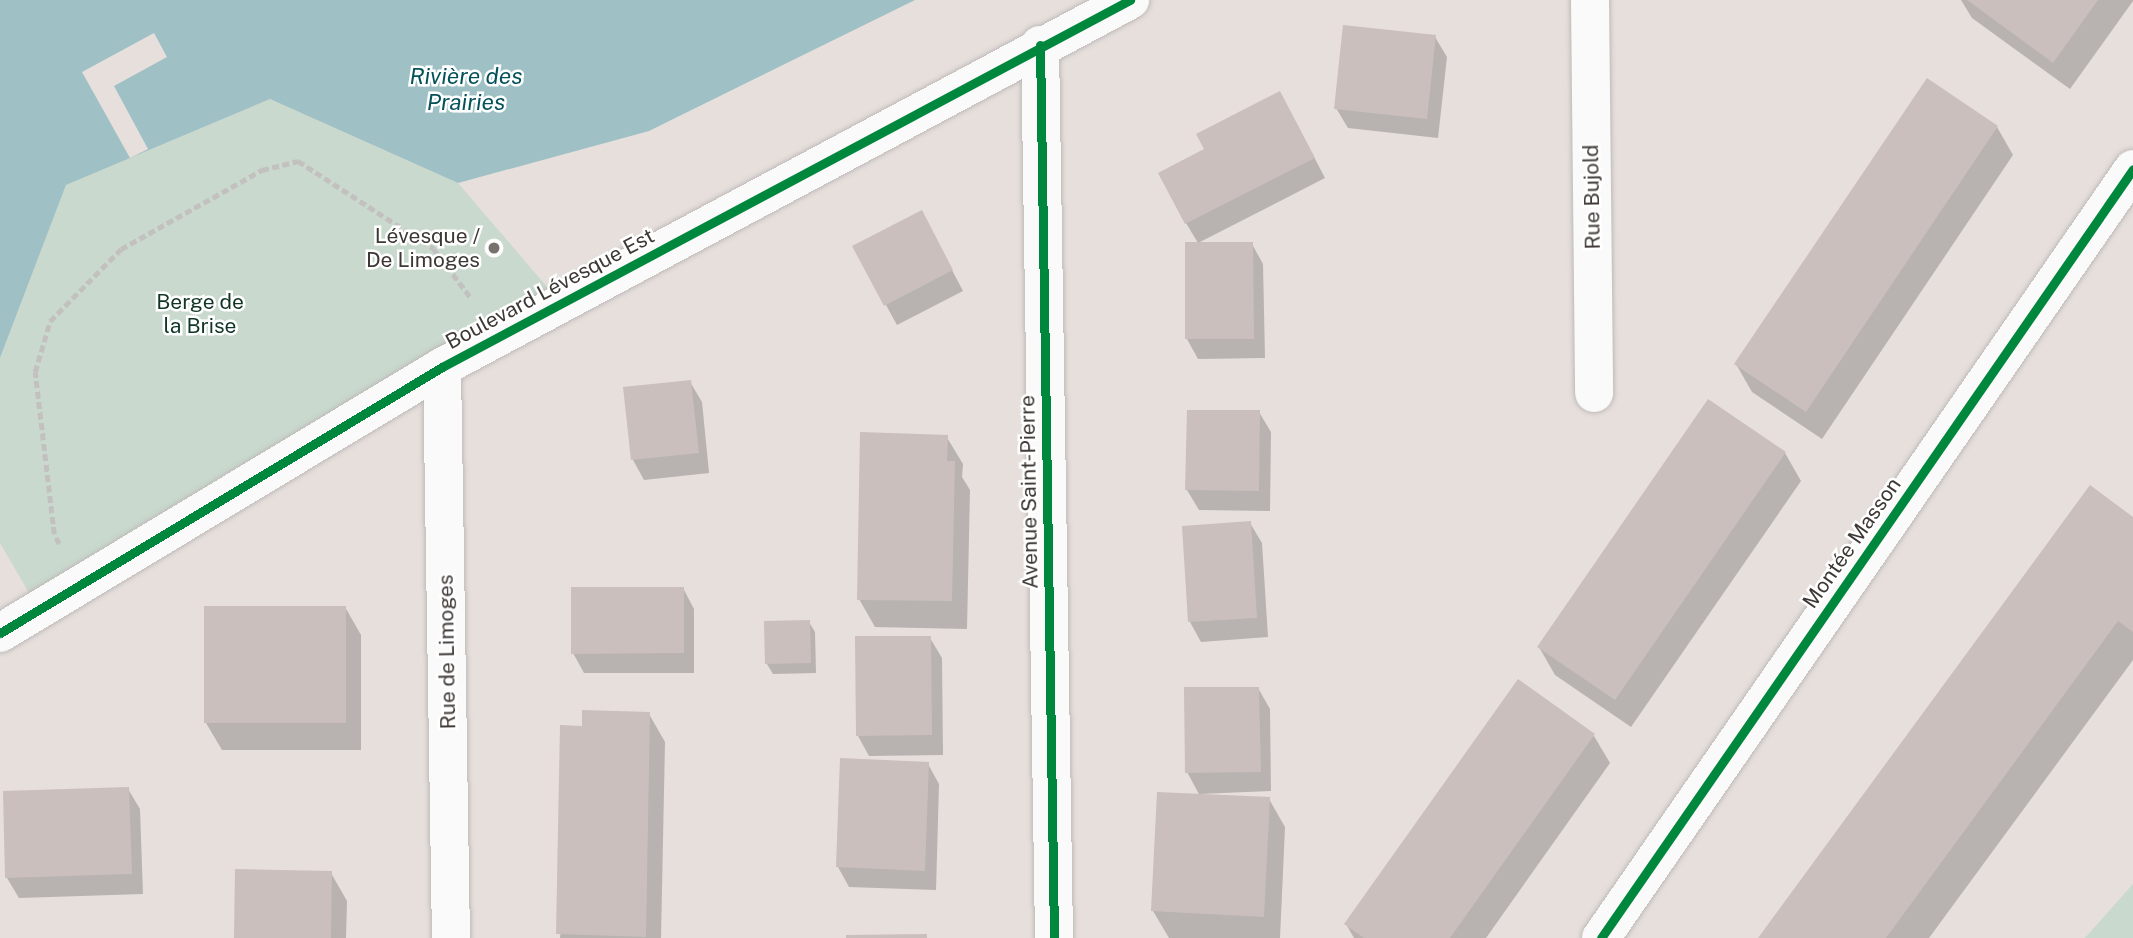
<!DOCTYPE html>
<html>
<head>
<meta charset="utf-8">
<style>
  body { margin:0 }
  #map { position:relative; width:2133px; height:938px; overflow:hidden; background:#e6dfdc; font-family:"Public Sans",sans-serif }
  div>[style] { position:absolute }
  .green>* { inset:0; background:#c9d9ce }
  .water>* { inset:0; background:#9fc0c4 }
  .pier>* { inset:0; background:#e6dfdc }
  .shadow>* { inset:0; background:#0003 }
  .building>* { inset:0; background:#cabfbc }
  .path>* { height:4.5px; margin-top:-2.25px; transform-origin:0; background:repeating-linear-gradient(90deg,#c3c1c0 0 7px,transparent 0 10.5px) }
  .roads { filter:drop-shadow(0 0 2px #bfbab8) drop-shadow(0 0 2px #bfbab8) }
  .minor>* { height:38px; margin:-19px; padding:0 19px; transform-origin:19px; border-radius:19px; background:#fbfafa }
  .tertiary>* { height:38px; margin:-19px; padding:0 19px; transform-origin:19px; border-radius:19px; background:#fbfafa }
  .cycleway>* { height:9px; margin:-4.5px; padding:0 4.5px; transform-origin:4.5px; border-radius:4.5px; background:#00873e }
  .dots>* { width:19px; height:19px; translate:-50% -50%; box-sizing:border-box; border:4px solid #fff; border-radius:50% }
  span { translate:-50% -50%; white-space:nowrap; text-align:center; line-height:1.15; -webkit-text-stroke:5px #fff; paint-order:stroke }
  .street-label { font-size:21px; color:#3d3835 }
  .poi-label { font-size:21px; color:#3d3835 }
  .right { translate:-100% -50%; text-align:right }
  .park-label { font-size:21px; color:#113526 }
  .water-label { font-size:23px; color:#04515a; font-style:italic }
</style>
</head>
<body>
<div id="map">
  <div class="green">
    <i style="clip-path:polygon(270px 99px,458px 183px,560px 302px,39px 610px,0 543px,0 358px,66px 185px)"></i>
    <i style="clip-path:polygon(2133px 884px,2133px 938px,2085px 938px)"></i>
  </div>
  <div class="water">
    <i style="clip-path:polygon(0 0,915px 0,649px 131px,458px 183px,270px 99px,66px 185px,0 358px)"></i>
  </div>
  <div class="pier">
    <i style="clip-path:polygon(154px 33px,167px 57px,114px 86px,148px 149px,130px 158px,82px 72px)"></i>
  </div>
  <div class="shadow">
    <i style="clip-path:polygon(1961px 0,2133px 0,2133px 1px,2070px 89px,1972px 18px)"></i>
    <i style="clip-path:polygon(1435px 37px,1447px 57px,1438px 138px,1348px 128px,1336px 108px)"></i>
    <i style="clip-path:polygon(1291px 113px,1325px 178px,1198px 243px,1186px 223px)"></i>
    <i style="clip-path:polygon(1997px 127px,2013px 155px,1822px 439px,1752px 392px,1736px 364px)"></i>
    <i style="clip-path:polygon(932px 232px,963px 291px,897px 325px,854px 247px)"></i>
    <i style="clip-path:polygon(1252px 244px,1263px 264px,1265px 358px,1198px 359px,1187px 339px)"></i>
    <i style="clip-path:polygon(690px 382px,702px 402px,709px 473px,644px 480px,633px 460px)"></i>
    <i style="clip-path:polygon(1259px 412px,1271px 432px,1270px 511px,1199px 510px,1187px 490px)"></i>
    <i style="clip-path:polygon(946px 436px,963px 464px,962px 477px,970px 490px,967px 629px,875px 627px,859px 599px)"></i>
    <i style="clip-path:polygon(1785px 453px,1801px 481px,1631px 727px,1555px 675px,1539px 647px)"></i>
    <i style="clip-path:polygon(2133px 519px,2133px 660px,1929px 938px,1760px 938px)"></i>
    <i style="clip-path:polygon(1250px 523px,1262px 543px,1268px 637px,1201px 642px,1190px 622px)"></i>
    <i style="clip-path:polygon(683px 588px,694px 609px,694px 673px,584px 673px,573px 653px)"></i>
    <i style="clip-path:polygon(345px 607px,361px 635px,361px 750px,222px 750px,206px 723px)"></i>
    <i style="clip-path:polygon(809px 622px,815px 632px,816px 673px,773px 674px,767px 664px)"></i>
    <i style="clip-path:polygon(930px 638px,942px 658px,943px 755px,869px 756px,858px 736px)"></i>
    <i style="clip-path:polygon(1519px 682px,1594px 736px,1610px 763px,1486px 938px,1354px 938px,1346px 924px)"></i>
    <i style="clip-path:polygon(1258px 688px,1270px 709px,1271px 791px,1199px 794px,1187px 772px)"></i>
    <i style="clip-path:polygon(649px 714px,665px 742px,661px 938px,560px 938px,583px 728px)"></i>
    <i style="clip-path:polygon(928px 764px,939px 784px,936px 890px,849px 887px,838px 867px)"></i>
    <i style="clip-path:polygon(128px 789px,140px 809px,143px 894px,19px 898px,7px 878px)"></i>
    <i style="clip-path:polygon(1269px 799px,1285px 827px,1280px 938px,1169px 938px,1153px 911px)"></i>
    <i style="clip-path:polygon(331px 873px,347px 901px,346px 938px,236px 938px)"></i>
  </div>
  <div class="building">
    <i style="clip-path:polygon(1967px 0,2098px 0,2053px 63px)"></i>
    <i style="clip-path:polygon(1343px 25px,1436px 35px,1427px 119px,1334px 109px)"></i>
    <i style="clip-path:polygon(1927px 78px,1998px 126px,1806px 412px,1734px 364px)"></i>
    <i style="clip-path:polygon(1280px 91px,1315px 158px,1185px 224px,1158px 173px,1204px 149px,1196px 134px)"></i>
    <i style="clip-path:polygon(922px 210px,953px 270px,884px 306px,852px 246px)"></i>
    <i style="clip-path:polygon(1185px 242px,1253px 242px,1254px 339px,1185px 339px)"></i>
    <i style="clip-path:polygon(691px 380px,699px 453px,631px 460px,623px 387px)"></i>
    <i style="clip-path:polygon(1708px 399px,1786px 452px,1615px 700px,1537px 647px)"></i>
    <i style="clip-path:polygon(1187px 410px,1260px 410px,1259px 491px,1185px 490px)"></i>
    <i style="clip-path:polygon(860px 432px,948px 435px,947px 461px,955px 461px,952px 601px,857px 600px)"></i>
    <i style="clip-path:polygon(2090px 485px,2133px 517px,2133px 632px,2118px 621px,1886px 938px,1758px 938px)"></i>
    <i style="clip-path:polygon(1251px 521px,1257px 618px,1188px 622px,1182px 526px)"></i>
    <i style="clip-path:polygon(571px 587px,684px 587px,684px 653px,571px 654px)"></i>
    <i style="clip-path:polygon(204px 606px,346px 606px,346px 723px,204px 723px)"></i>
    <i style="clip-path:polygon(810px 620px,811px 663px,765px 664px,764px 621px)"></i>
    <i style="clip-path:polygon(855px 636px,931px 636px,932px 735px,856px 736px)"></i>
    <i style="clip-path:polygon(1518px 679px,1595px 734px,1450px 938px,1364px 938px,1344px 924px)"></i>
    <i style="clip-path:polygon(1184px 687px,1259px 687px,1261px 772px,1185px 773px)"></i>
    <i style="clip-path:polygon(582px 710px,650px 712px,646px 937px,556px 934px,560px 725px,582px 726px)"></i>
    <i style="clip-path:polygon(840px 758px,929px 762px,925px 871px,836px 867px)"></i>
    <i style="clip-path:polygon(129px 787px,132px 874px,5px 878px,3px 791px)"></i>
    <i style="clip-path:polygon(1157px 792px,1270px 797px,1264px 917px,1151px 911px)"></i>
    <i style="clip-path:polygon(235px 869px,332px 871px,331px 938px,234px 938px)"></i>
    <i style="clip-path:polygon(927px 934px,927px 938px,846px 938px,846px 935px)"></i>
  </div>
  <div class="path">
    <i style="left:59px;top:544px;width:11px;rotate:-117deg"></i>
    <i style="left:54px;top:534px;width:163px;rotate:-96.7deg"></i>
    <i style="left:35px;top:372px;width:53px;rotate:-73.6deg"></i>
    <i style="left:50px;top:321px;width:101px;rotate:-45.4deg"></i>
    <i style="left:121px;top:249px;width:162px;rotate:-29.3deg"></i>
    <i style="left:262px;top:170px;width:37px;rotate:-14deg"></i>
    <i style="left:298px;top:161px;width:162px;rotate:32.9deg"></i>
    <i style="left:434px;top:249px;width:61px;rotate:52.9deg"></i>
  </div>
  <div class="roads">
    <div class="minor">
      <i style="left:1590px;top:0;width:393px;rotate:89.4deg"></i>
      <i style="left:1040px;top:45px;width:893px;rotate:89.1deg"></i>
      <i style="left:442px;top:367px;width:571px;rotate:89.1deg"></i>
    </div>
    <div class="tertiary">
      <i style="left:0;top:633px;width:516px;rotate:-31.04deg"></i>
      <i style="left:442px;top:367px;width:780px;rotate:-28.08deg"></i>
      <i style="left:1601px;top:938px;width:935px;rotate:-55.32deg"></i>
    </div>
  </div>
  <div class="cycleway">
    <i style="left:1040px;top:45px;width:893px;rotate:89.1deg"></i>
    <i style="left:0;top:633px;width:516px;rotate:-31.04deg"></i>
    <i style="left:442px;top:367px;width:780px;rotate:-28.08deg"></i>
    <i style="left:1601px;top:938px;width:935px;rotate:-55.32deg"></i>
  </div>
  <div class="dots">
    <i style="left:494px;top:248px;background:#78726f"></i>
  </div>
  <div class="street-label">
    <span style="left:1592px;top:197px;rotate:-91deg">Rue Bujold</span>
    <span style="left:550px;top:289px;rotate:-28deg">Boulevard Lévesque Est</span>
    <span style="left:1029px;top:492px;rotate:-91deg">Avenue Saint-Pierre</span>
    <span style="left:1852px;top:543px;rotate:-55deg">Montée Masson</span>
    <span style="left:447px;top:652px;rotate:-91deg">Rue de Limoges</span>
  </div>
  <div class="poi-label">
    <span class="right" style="left:480px;top:248px">Lévesque /<br>De Limoges</span>
  </div>
  <div class="park-label">
    <span style="left:200px;top:314px">Berge de<br>la Brise</span>
  </div>
  <div class="water-label">
    <span style="left:466px;top:89px">Rivière des<br>Prairies</span>
  </div>
</div>
</body>
</html>
